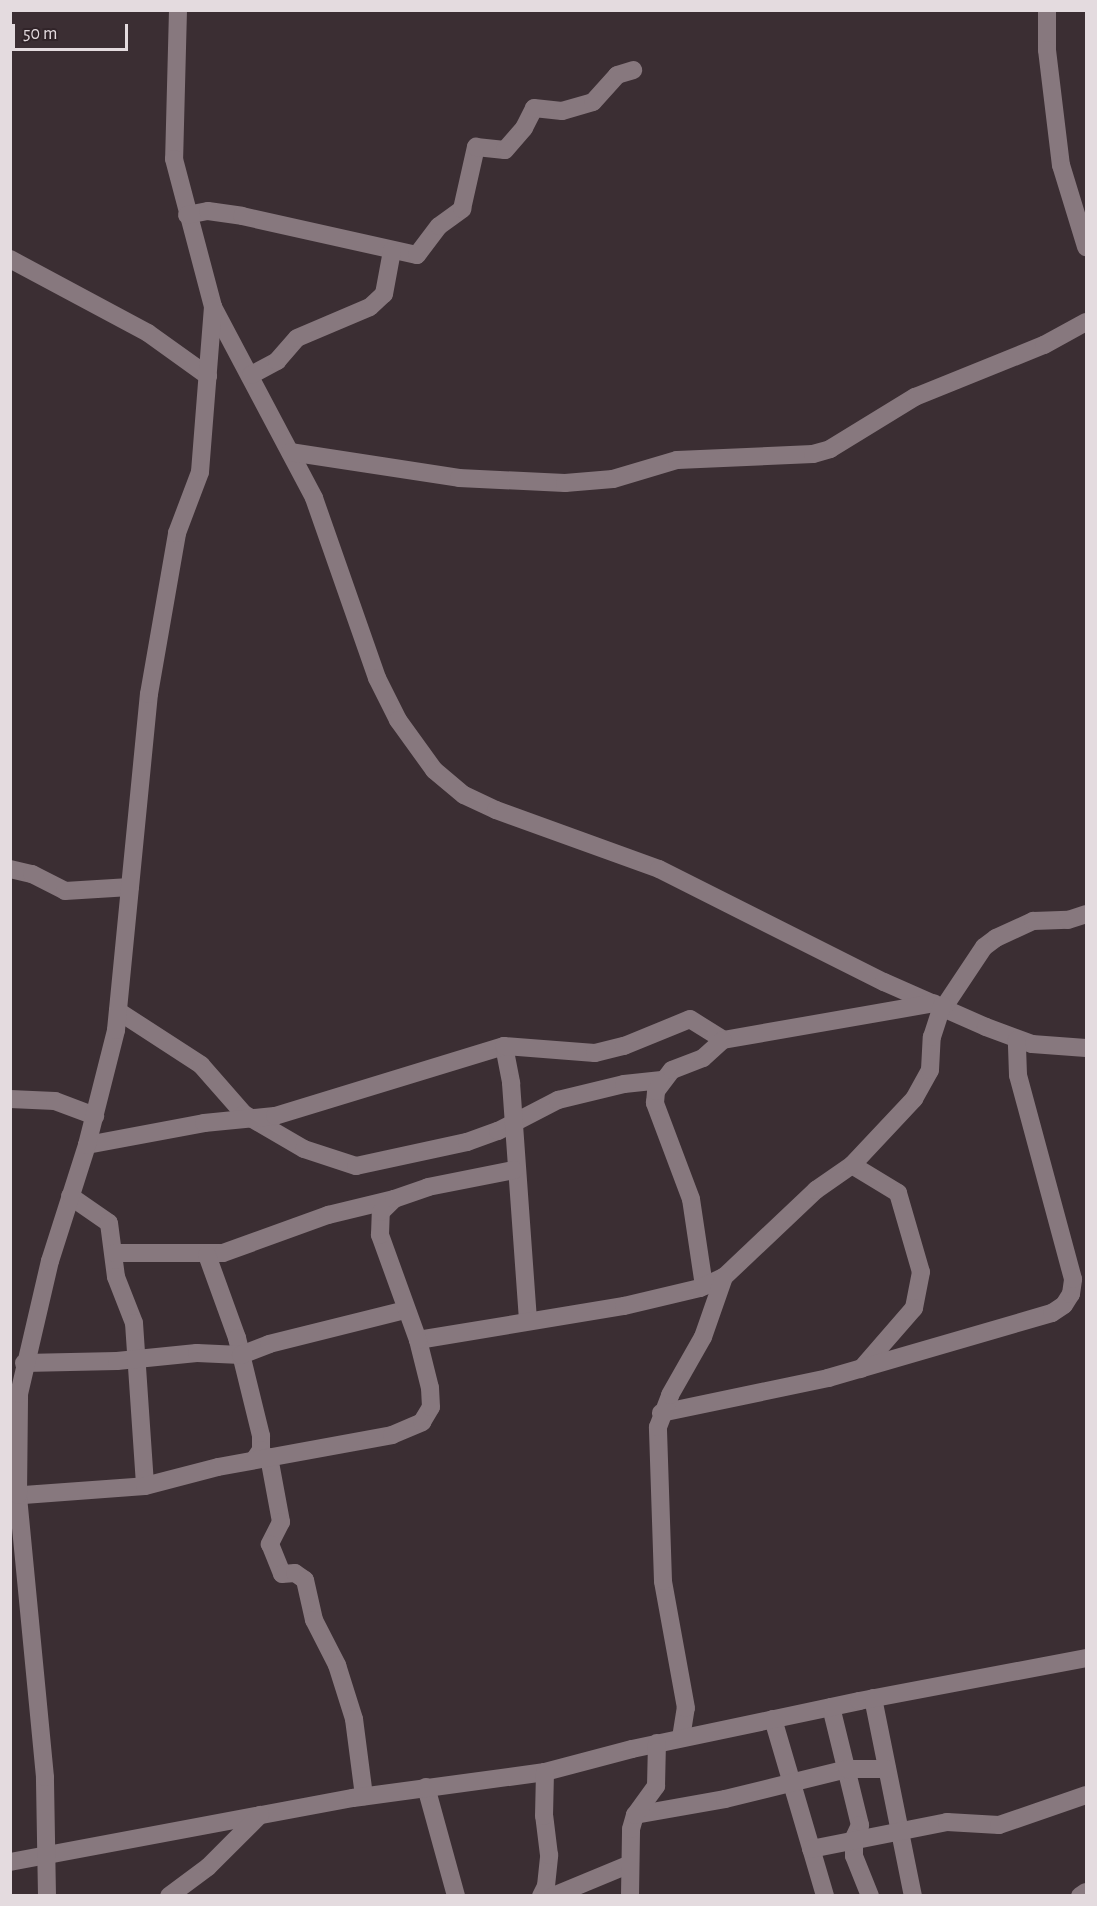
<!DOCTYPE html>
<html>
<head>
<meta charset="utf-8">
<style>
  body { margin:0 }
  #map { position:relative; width:1097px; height:1906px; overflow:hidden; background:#3b2e33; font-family:"Alegreya Sans",sans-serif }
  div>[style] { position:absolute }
  .minor>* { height:18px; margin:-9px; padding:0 9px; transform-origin:9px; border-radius:9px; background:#87787e }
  span { translate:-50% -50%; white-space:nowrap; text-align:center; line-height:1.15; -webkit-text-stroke:6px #312429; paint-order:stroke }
  .frame { position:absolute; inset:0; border:12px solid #e4dbdf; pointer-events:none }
  .scale { position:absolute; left:12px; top:24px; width:116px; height:27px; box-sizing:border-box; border:3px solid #e4dbdf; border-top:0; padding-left:8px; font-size:18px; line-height:21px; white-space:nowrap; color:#e4dbdf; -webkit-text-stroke:4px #312429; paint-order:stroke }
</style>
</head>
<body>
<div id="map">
  <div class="minor">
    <i style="left:178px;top:10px;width:149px;rotate:91.5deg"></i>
    <i style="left:174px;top:159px;width:153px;rotate:75.2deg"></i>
    <i style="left:213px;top:307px;width:216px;rotate:62.1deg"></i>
    <i style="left:314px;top:498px;width:191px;rotate:70.7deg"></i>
    <i style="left:377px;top:678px;width:47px;rotate:63.4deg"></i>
    <i style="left:398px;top:720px;width:62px;rotate:54.2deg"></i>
    <i style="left:434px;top:770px;width:39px;rotate:40deg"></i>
    <i style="left:464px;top:795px;width:35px;rotate:25deg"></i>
    <i style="left:496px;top:810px;width:173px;rotate:19.9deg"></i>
    <i style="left:659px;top:869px;width:252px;rotate:26.7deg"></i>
    <i style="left:884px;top:982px;width:111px;rotate:23.8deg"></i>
    <i style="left:986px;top:1027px;width:49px;rotate:20.3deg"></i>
    <i style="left:1032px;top:1044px;width:54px;rotate:4.2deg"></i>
    <i style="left:1047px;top:10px;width:40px;rotate:90deg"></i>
    <i style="left:1047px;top:50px;width:116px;rotate:83.1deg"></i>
    <i style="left:1061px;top:165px;width:86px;rotate:73deg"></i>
    <i style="left:187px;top:215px;width:21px;rotate:-11deg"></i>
    <i style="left:208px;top:211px;width:34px;rotate:8deg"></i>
    <i style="left:242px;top:216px;width:179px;rotate:12.6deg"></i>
    <i style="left:417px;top:255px;width:36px;rotate:-53deg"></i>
    <i style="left:439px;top:226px;width:29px;rotate:-36deg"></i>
    <i style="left:462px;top:209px;width:64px;rotate:-77.3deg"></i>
    <i style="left:476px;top:147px;width:29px;rotate:6deg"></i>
    <i style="left:505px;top:150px;width:29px;rotate:-49deg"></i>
    <i style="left:524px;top:128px;width:22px;rotate:-63deg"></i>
    <i style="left:534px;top:108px;width:28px;rotate:6deg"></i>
    <i style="left:562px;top:111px;width:32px;rotate:-16deg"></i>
    <i style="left:593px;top:102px;width:36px;rotate:-48deg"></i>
    <i style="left:617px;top:75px;width:17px;rotate:-17deg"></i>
    <i style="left:10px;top:259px;width:157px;rotate:28.2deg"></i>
    <i style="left:148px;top:333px;width:74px;rotate:35.6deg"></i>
    <i style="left:251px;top:375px;width:30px;rotate:-28deg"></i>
    <i style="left:277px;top:361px;width:30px;rotate:-49deg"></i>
    <i style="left:297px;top:338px;width:79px;rotate:-23deg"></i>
    <i style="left:370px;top:307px;width:19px;rotate:-43deg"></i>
    <i style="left:384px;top:294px;width:44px;rotate:-79.5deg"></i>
    <i style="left:290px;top:452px;width:171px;rotate:8.7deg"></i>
    <i style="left:459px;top:478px;width:106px;rotate:2.7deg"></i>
    <i style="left:565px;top:483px;width:48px;rotate:-4.8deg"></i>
    <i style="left:613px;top:479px;width:67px;rotate:-16.5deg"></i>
    <i style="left:677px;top:460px;width:136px;rotate:-2.5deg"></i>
    <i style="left:813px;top:454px;width:18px;rotate:-16deg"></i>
    <i style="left:830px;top:449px;width:100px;rotate:-31.5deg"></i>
    <i style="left:915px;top:397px;width:139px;rotate:-22deg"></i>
    <i style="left:1044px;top:345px;width:48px;rotate:-28.7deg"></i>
    <i style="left:10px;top:869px;width:23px;rotate:13deg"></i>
    <i style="left:32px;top:874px;width:37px;rotate:27deg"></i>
    <i style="left:65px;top:891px;width:65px;rotate:-3.5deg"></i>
    <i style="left:944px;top:1007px;width:72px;rotate:-56.3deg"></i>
    <i style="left:984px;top:947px;width:15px;rotate:-37deg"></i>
    <i style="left:996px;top:938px;width:41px;rotate:-24.7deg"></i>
    <i style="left:1033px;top:921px;width:35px;rotate:-2deg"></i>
    <i style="left:1068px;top:920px;width:19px;rotate:-18deg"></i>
    <i style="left:118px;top:1011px;width:99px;rotate:33deg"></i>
    <i style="left:201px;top:1065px;width:65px;rotate:48.7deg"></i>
    <i style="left:244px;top:1114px;width:69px;rotate:30.3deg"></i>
    <i style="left:304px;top:1149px;width:55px;rotate:18.1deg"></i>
    <i style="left:356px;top:1166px;width:114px;rotate:-12.2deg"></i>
    <i style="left:467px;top:1142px;width:33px;rotate:-20deg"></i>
    <i style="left:498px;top:1131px;width:68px;rotate:-27.3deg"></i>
    <i style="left:558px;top:1100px;width:68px;rotate:-13.6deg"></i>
    <i style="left:624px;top:1084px;width:38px;rotate:-6deg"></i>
    <i style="left:504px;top:1046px;width:38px;rotate:79deg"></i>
    <i style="left:511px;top:1083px;width:238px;rotate:85.9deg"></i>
    <i style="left:10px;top:1099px;width:45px;rotate:2.5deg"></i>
    <i style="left:55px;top:1101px;width:43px;rotate:20.6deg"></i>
    <i style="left:87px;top:1145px;width:119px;rotate:-10.6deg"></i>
    <i style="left:204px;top:1123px;width:71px;rotate:-5.6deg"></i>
    <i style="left:275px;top:1116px;width:239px;rotate:-17deg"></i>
    <i style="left:504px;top:1046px;width:91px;rotate:4.4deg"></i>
    <i style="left:595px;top:1053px;width:30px;rotate:-14deg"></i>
    <i style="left:624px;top:1046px;width:71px;rotate:-22.2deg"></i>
    <i style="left:690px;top:1019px;width:39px;rotate:32deg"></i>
    <i style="left:723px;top:1040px;width:214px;rotate:-9.9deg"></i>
    <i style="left:852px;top:1165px;width:54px;rotate:31.3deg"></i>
    <i style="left:898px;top:1193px;width:82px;rotate:73.8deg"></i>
    <i style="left:921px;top:1272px;width:37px;rotate:101deg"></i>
    <i style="left:914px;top:1308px;width:81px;rotate:131deg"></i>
    <i style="left:70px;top:1196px;width:47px;rotate:34.7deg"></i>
    <i style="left:109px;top:1223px;width:54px;rotate:82.6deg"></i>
    <i style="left:116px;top:1277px;width:49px;rotate:68.6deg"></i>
    <i style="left:134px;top:1323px;width:163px;rotate:86.1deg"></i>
    <i style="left:114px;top:1253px;width:109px"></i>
    <i style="left:223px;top:1253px;width:112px;rotate:-19.9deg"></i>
    <i style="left:328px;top:1215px;width:68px;rotate:-13.6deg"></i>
    <i style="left:207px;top:1255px;width:88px;rotate:70.1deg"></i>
    <i style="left:237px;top:1338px;width:101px;rotate:76.2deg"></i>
    <i style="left:261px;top:1436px;width:14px;rotate:90deg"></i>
    <i style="left:261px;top:1450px;width:12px;rotate:125deg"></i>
    <i style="left:704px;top:1286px;width:88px;rotate:-98.5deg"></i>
    <i style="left:691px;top:1199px;width:103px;rotate:-110.6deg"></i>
    <i style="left:655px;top:1103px;width:12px;rotate:-85deg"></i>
    <i style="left:656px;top:1091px;width:26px;rotate:-53deg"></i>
    <i style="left:672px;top:1070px;width:33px;rotate:-21deg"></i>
    <i style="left:703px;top:1058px;width:27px;rotate:-42deg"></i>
    <i style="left:418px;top:1340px;width:209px;rotate:-9.4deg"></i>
    <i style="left:624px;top:1306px;width:78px;rotate:-13.3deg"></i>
    <i style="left:700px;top:1288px;width:26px;rotate:-25deg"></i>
    <i style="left:724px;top:1277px;width:127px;rotate:-43.4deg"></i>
    <i style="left:816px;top:1190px;width:44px;rotate:-34.8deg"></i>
    <i style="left:852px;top:1165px;width:91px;rotate:-46.8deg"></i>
    <i style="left:914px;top:1099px;width:33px;rotate:-61deg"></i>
    <i style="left:930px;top:1070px;width:33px;rotate:-87deg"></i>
    <i style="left:932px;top:1037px;width:33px;rotate:-72deg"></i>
    <i style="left:24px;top:1363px;width:93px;rotate:-1.2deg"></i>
    <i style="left:117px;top:1361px;width:80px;rotate:-5.7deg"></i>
    <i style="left:197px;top:1353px;width:44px;rotate:2.6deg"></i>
    <i style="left:241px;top:1355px;width:30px;rotate:-21deg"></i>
    <i style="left:269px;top:1344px;width:140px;rotate:-14deg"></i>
    <i style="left:661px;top:1413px;width:171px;rotate:-11.8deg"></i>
    <i style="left:828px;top:1378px;width:233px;rotate:-16.2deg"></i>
    <i style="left:1052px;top:1313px;width:14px;rotate:-34deg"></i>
    <i style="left:1064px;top:1305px;width:13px;rotate:-58deg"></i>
    <i style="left:1071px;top:1294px;width:15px;rotate:-82deg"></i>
    <i style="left:1073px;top:1279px;width:211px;rotate:-105.1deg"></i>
    <i style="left:1018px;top:1075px;width:35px;rotate:-92deg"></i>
    <i style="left:269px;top:1457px;width:66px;rotate:79.5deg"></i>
    <i style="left:281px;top:1522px;width:25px;rotate:117deg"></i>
    <i style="left:270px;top:1544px;width:32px;rotate:68deg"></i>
    <i style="left:282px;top:1574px;width:13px;rotate:-4deg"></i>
    <i style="left:295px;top:1573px;width:12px;rotate:35deg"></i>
    <i style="left:305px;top:1580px;width:41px;rotate:77.3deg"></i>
    <i style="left:314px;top:1620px;width:51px;rotate:62.9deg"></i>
    <i style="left:337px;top:1665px;width:57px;rotate:72.5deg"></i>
    <i style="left:354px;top:1719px;width:78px;rotate:82.6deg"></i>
    <i style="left:10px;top:1496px;width:135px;rotate:-4.2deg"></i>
    <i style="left:145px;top:1486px;width:75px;rotate:-14.6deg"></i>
    <i style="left:218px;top:1467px;width:177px;rotate:-10.4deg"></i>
    <i style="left:392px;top:1435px;width:33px;rotate:-23deg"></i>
    <i style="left:422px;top:1422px;width:17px;rotate:-59deg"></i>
    <i style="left:431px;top:1407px;width:19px;rotate:-93deg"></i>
    <i style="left:430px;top:1388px;width:49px;rotate:-104deg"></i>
    <i style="left:418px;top:1340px;width:112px;rotate:-109.9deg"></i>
    <i style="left:380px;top:1235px;width:23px;rotate:-88deg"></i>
    <i style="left:381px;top:1212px;width:18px;rotate:-45deg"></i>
    <i style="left:394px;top:1199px;width:36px;rotate:-19deg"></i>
    <i style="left:428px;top:1187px;width:88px;rotate:-11.2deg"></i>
    <i style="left:873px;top:1698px;width:202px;rotate:78.6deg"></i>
    <i style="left:831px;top:1707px;width:122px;rotate:76.2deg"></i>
    <i style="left:860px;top:1825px;width:14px;rotate:115deg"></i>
    <i style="left:854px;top:1838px;width:18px;rotate:90deg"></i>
    <i style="left:854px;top:1856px;width:43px;rotate:68.2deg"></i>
    <i style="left:773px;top:1719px;width:184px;rotate:73.6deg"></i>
    <i style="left:681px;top:1738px;width:30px;rotate:-81deg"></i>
    <i style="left:686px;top:1708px;width:129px;rotate:-100.3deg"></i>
    <i style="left:663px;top:1581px;width:154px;rotate:-91.9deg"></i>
    <i style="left:658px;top:1427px;width:34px;rotate:-69deg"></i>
    <i style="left:670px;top:1395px;width:67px;rotate:-60.4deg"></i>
    <i style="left:703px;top:1337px;width:64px;rotate:-70.7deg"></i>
    <i style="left:426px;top:1787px;width:113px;rotate:74.6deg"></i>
    <i style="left:635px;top:1815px;width:91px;rotate:-10.1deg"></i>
    <i style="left:725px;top:1799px;width:126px;rotate:-13.8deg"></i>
    <i style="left:847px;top:1769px;width:40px"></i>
    <i style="left:811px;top:1849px;width:139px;rotate:-11.2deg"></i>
    <i style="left:947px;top:1822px;width:52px;rotate:3.3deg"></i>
    <i style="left:999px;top:1825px;width:92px;rotate:-19deg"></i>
    <i style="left:10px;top:1862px;width:349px;rotate:-10.6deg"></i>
    <i style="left:353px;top:1798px;width:194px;rotate:-7.7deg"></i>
    <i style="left:545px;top:1772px;width:90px;rotate:-14.8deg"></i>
    <i style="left:632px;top:1749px;width:232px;rotate:-11.9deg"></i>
    <i style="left:859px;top:1701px;width:231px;rotate:-10.7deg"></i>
    <i style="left:47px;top:1896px;width:119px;rotate:-91deg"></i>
    <i style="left:45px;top:1777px;width:283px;rotate:-95.5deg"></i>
    <i style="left:18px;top:1495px;width:101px;rotate:-89.4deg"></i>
    <i style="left:19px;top:1394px;width:137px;rotate:-76.9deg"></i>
    <i style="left:50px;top:1261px;width:122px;rotate:-72.3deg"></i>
    <i style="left:87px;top:1145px;width:119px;rotate:-75.8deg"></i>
    <i style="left:116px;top:1030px;width:338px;rotate:-84.4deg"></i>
    <i style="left:149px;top:694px;width:163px;rotate:-80.1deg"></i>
    <i style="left:177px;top:533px;width:65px;rotate:-69.3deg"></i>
    <i style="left:200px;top:472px;width:166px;rotate:-85.5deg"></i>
    <i style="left:169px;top:1896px;width:49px;rotate:-36.6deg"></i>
    <i style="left:208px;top:1867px;width:74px;rotate:-45deg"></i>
    <i style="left:541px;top:1896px;width:11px;rotate:-63deg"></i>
    <i style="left:546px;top:1886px;width:31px;rotate:-84deg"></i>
    <i style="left:549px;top:1855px;width:39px;rotate:-97deg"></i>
    <i style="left:544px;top:1816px;width:44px;rotate:-88.7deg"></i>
    <i style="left:553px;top:1896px;width:81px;rotate:-22.5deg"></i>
    <i style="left:630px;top:1896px;width:67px;rotate:-89.1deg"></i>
    <i style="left:631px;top:1829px;width:15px;rotate:-74deg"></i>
    <i style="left:635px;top:1815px;width:36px;rotate:-54deg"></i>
    <i style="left:656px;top:1786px;width:43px;rotate:-88.7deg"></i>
    <i style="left:1080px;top:1896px;width:7px;rotate:-34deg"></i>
  </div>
  <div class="frame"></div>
  <div class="scale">50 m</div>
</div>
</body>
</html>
